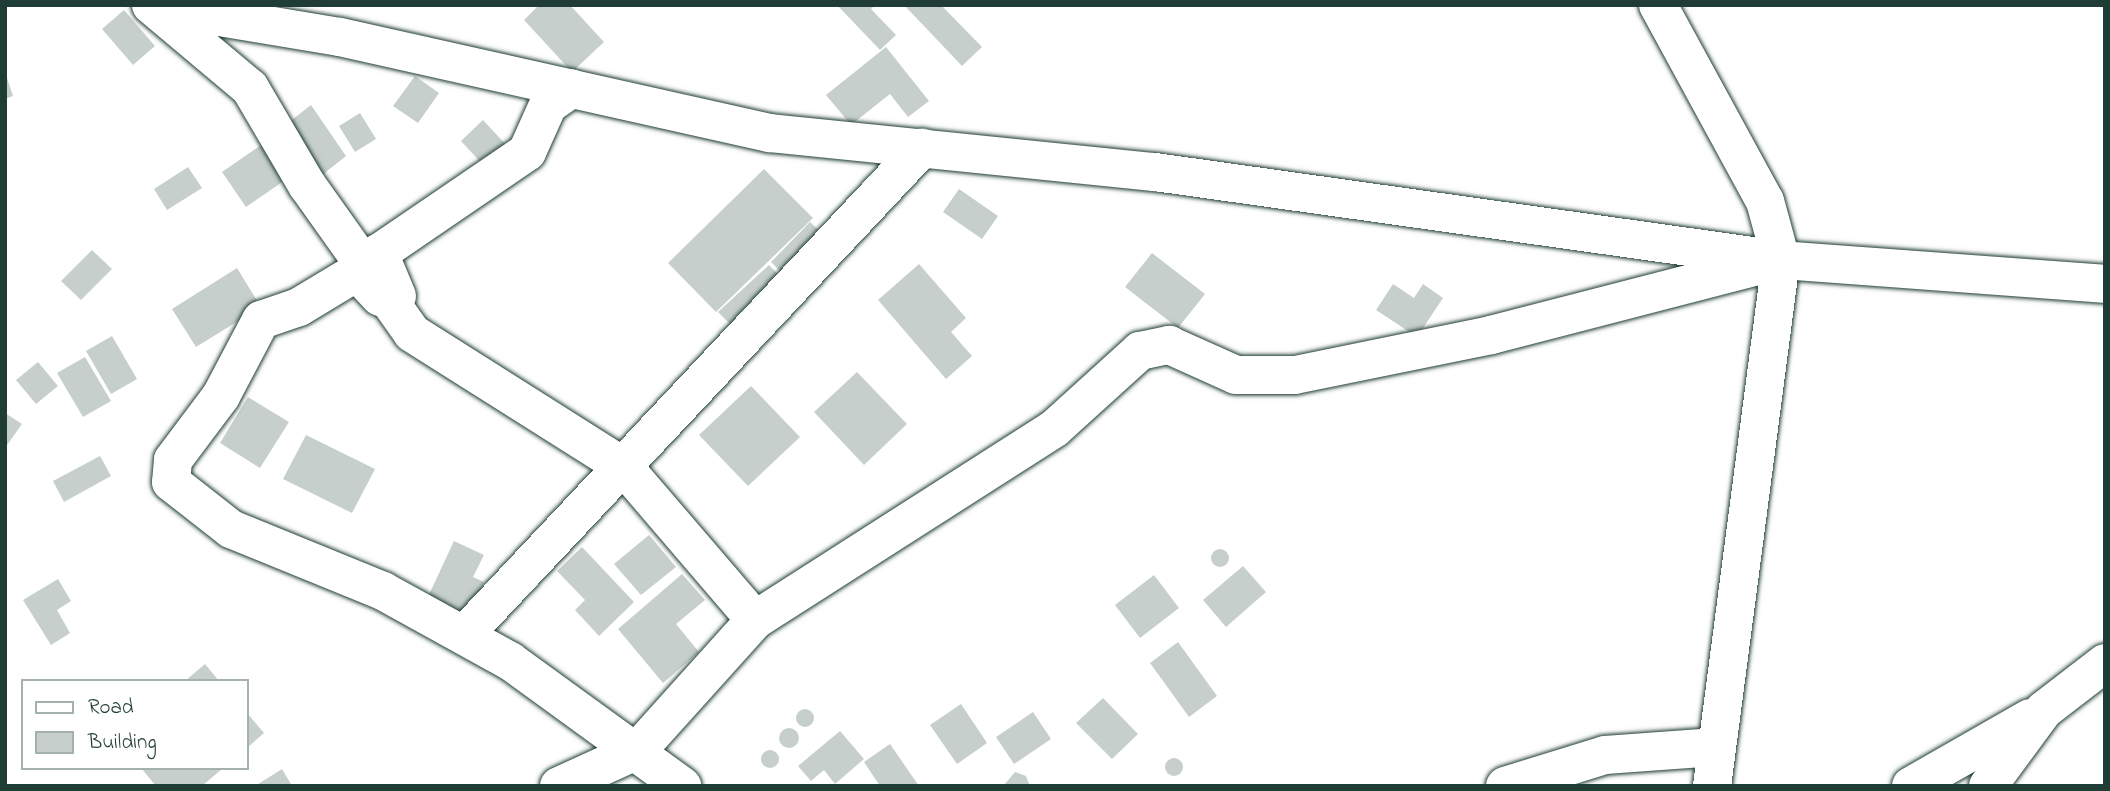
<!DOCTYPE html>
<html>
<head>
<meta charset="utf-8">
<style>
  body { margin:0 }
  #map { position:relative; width:2110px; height:791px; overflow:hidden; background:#fff; font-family:"Indie Flower",sans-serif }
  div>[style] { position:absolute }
  .building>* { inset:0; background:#c7cfcc }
  .round { border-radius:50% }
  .roads { filter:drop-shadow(0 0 2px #1f3d34) drop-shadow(0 0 2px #1f3d34) }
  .minor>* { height:38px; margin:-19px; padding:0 19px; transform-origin:19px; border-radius:19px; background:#fff }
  span { translate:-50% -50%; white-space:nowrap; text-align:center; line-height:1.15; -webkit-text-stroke:7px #fff; paint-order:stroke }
  .frame { position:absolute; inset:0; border:7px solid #1f3d34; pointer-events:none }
  .legend { position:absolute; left:21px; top:679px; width:228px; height:91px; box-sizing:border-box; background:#fff; border:2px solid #a5b1ae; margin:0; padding:9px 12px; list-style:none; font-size:21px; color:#1f3d34 }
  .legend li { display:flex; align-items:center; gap:14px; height:35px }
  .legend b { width:35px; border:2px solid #a5b1ae }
</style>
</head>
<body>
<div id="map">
  <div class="building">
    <i style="clip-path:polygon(539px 5px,570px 5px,604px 42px,572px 72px,524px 20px)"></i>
    <i style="clip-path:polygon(837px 5px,875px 5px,871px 9px,896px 35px,880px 50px)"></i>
    <i style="clip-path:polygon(904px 5px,941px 5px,982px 47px,962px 66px)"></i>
    <i style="clip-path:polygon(124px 10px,155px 46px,133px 65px,102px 29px)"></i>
    <i style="clip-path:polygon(886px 47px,929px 101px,908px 117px,890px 94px,851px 125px,826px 95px)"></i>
    <i style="clip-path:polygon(5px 72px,13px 96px,5px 99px)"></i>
    <i style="clip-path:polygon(415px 76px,439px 93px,418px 123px,393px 106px)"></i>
    <i style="clip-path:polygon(311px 105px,346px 156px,317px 179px,279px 130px)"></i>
    <i style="clip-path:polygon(360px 113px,376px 139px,355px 152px,339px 126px)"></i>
    <i style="clip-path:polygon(483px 120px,508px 147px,485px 167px,461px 141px)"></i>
    <i style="clip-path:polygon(264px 143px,288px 178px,246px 207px,222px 172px)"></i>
    <i style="clip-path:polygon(188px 167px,202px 188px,167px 210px,154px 189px)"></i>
    <i style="clip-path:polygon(764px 169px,813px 218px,716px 312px,668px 263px)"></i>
    <i style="clip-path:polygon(959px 189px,998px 216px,982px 239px,943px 212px)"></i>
    <i style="clip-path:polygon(810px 222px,828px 239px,788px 279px,771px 262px)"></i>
    <i style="clip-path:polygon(92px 250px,112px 269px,81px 300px,61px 281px)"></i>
    <i style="clip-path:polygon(1152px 253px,1205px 294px,1178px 328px,1125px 287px)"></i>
    <i style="clip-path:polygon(919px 264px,966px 318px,951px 332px,972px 356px,946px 379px,878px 300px)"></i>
    <i style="clip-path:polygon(769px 265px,786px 283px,736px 330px,718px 312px)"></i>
    <i style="clip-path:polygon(237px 268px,261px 307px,196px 347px,172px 309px)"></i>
    <i style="clip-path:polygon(1393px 284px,1414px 298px,1423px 284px,1443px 298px,1417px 337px,1376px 310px)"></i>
    <i style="clip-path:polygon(112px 336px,137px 379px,111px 394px,86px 351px)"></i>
    <i style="clip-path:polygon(85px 357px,111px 401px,83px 417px,57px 373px)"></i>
    <i style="clip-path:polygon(38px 362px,58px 386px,36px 404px,16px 380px)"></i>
    <i style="clip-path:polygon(857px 372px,907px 424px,864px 465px,814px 412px)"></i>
    <i style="clip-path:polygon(751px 386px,800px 437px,748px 486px,699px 435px)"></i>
    <i style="clip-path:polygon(248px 397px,289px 422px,260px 468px,220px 443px)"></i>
    <i style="clip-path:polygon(5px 413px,22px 424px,5px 448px)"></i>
    <i style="clip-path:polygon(306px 435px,375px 469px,352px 513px,283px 479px)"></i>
    <i style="clip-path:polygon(100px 456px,111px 476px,64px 502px,53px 481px)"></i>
    <i style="clip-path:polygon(649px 535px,676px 567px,641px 595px,614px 564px)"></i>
    <i style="clip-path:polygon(454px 541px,484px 555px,473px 577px,484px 582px,467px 619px,426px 601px)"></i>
    <i style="clip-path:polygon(582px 547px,634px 602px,599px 636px,575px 610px,585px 600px,557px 571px)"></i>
    <i class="round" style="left:1211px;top:549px;width:18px;height:18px"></i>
    <i style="clip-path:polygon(1243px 566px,1266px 592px,1226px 627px,1203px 600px)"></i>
    <i style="clip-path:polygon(682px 574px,705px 600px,676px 624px,699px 652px,663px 683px,618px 629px)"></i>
    <i style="clip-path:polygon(1154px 575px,1179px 608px,1140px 638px,1115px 605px)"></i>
    <i style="clip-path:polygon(58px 579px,71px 601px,57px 610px,70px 633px,51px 645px,23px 600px)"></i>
    <i style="clip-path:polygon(1178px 642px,1217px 696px,1189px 717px,1150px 663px)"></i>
    <i style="clip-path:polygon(205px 664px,219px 681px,185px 681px)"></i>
    <i style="clip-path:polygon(1103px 698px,1138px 734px,1112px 759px,1076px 723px)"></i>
    <i style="clip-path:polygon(961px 704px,987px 743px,957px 764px,930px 725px)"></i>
    <i class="round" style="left:796px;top:709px;width:18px;height:18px"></i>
    <i style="clip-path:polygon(1033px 712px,1051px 739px,1014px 764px,996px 737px)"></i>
    <i style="clip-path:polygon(247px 713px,264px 733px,247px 748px)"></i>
    <i class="round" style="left:779px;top:728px;width:20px;height:20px"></i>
    <i style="clip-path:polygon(840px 731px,864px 759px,835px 784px,824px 770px,811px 781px,798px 766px)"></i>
    <i style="clip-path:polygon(890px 744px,919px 786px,880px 786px,864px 762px)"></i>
    <i class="round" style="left:761px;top:750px;width:18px;height:18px"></i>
    <i class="round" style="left:1165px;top:758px;width:18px;height:18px"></i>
    <i style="clip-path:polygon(141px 768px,223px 768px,202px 786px,156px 786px)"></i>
    <i style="clip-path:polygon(282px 769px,292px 786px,255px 786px)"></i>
    <i style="clip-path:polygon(1015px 772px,1026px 776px,1030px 786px,1003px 786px)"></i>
  </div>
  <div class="roads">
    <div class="minor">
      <i style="left:151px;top:5px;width:129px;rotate:40deg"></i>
      <i style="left:250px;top:88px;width:113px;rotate:59.6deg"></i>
      <i style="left:307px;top:185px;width:181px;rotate:54.6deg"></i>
      <i style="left:412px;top:333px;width:251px;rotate:32.3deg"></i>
      <i style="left:624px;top:467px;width:201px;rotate:49.4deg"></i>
      <i style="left:755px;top:620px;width:356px;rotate:-32.6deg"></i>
      <i style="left:1055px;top:428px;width:115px;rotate:-42.2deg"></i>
      <i style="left:1140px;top:351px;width:30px;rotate:-12deg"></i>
      <i style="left:1169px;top:345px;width:73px;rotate:24.1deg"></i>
      <i style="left:1236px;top:375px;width:59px"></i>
      <i style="left:1295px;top:375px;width:200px;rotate:-11.5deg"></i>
      <i style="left:1491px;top:335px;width:300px;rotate:-14.5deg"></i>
      <i style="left:1781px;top:260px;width:531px;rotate:97.47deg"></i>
      <i style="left:1658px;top:5px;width:223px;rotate:61.4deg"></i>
      <i style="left:1765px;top:201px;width:61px;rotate:74.8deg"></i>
      <i style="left:159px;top:7px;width:183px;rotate:9.4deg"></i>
      <i style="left:340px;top:37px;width:441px;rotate:12.6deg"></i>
      <i style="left:770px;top:133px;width:387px;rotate:5.8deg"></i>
      <i style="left:1155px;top:172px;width:632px;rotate:8deg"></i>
      <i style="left:1781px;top:260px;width:325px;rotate:4.2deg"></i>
      <i style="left:397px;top:296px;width:47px;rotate:-112.7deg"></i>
      <i style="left:379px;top:253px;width:179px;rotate:-34.3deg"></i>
      <i style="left:527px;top:152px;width:51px;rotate:-65.9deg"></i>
      <i style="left:548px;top:105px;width:29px;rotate:-35deg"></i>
      <i style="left:380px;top:297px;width:34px;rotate:-133deg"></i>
      <i style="left:357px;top:272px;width:68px;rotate:148.9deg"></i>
      <i style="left:299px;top:307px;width:40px;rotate:161.1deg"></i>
      <i style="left:261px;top:320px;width:86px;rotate:117.8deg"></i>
      <i style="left:221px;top:396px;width:80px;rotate:126.9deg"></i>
      <i style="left:173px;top:460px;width:22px;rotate:95deg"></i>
      <i style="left:171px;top:482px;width:76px;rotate:38.1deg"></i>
      <i style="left:231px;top:529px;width:164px;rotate:22.2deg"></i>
      <i style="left:383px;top:591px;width:145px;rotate:28.9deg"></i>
      <i style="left:510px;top:661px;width:213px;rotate:36deg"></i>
      <i style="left:464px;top:635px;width:669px;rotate:-46.76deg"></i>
      <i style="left:559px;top:786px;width:87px;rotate:-24.5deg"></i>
      <i style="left:638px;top:750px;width:175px;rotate:-48deg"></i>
      <i style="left:1505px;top:786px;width:105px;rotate:-17.2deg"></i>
      <i style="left:1605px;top:755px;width:111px;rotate:-4.1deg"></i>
      <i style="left:1911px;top:786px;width:137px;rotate:-29.7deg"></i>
      <i style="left:1988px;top:786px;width:94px;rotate:-53.6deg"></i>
      <i style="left:2044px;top:710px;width:77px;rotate:-37.6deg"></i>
    </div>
  </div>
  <div class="frame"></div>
  <ul class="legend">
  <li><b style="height:9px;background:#fff"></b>Road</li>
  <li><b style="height:19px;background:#c7cfcc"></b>Building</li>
  </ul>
</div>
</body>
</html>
